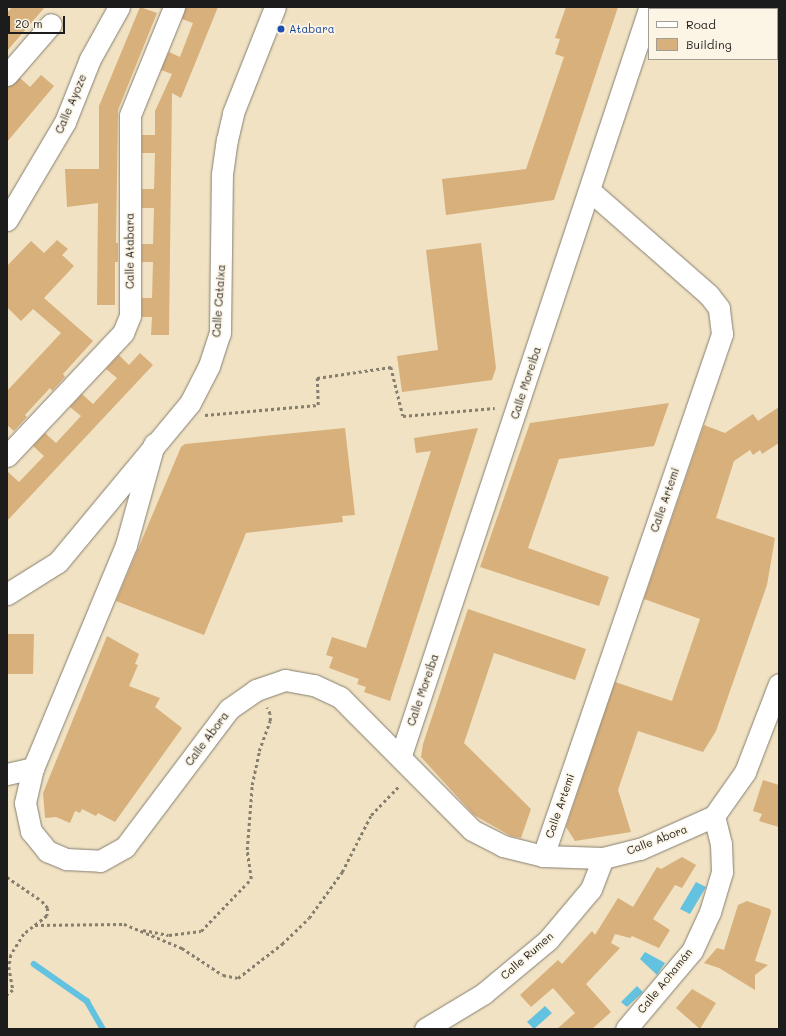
<!DOCTYPE html>
<html>
<head>
<meta charset="utf-8">
<style>
  body { margin:0 }
  #map { position:relative; width:786px; height:1036px; overflow:hidden; background:#f0e2c3; font-family:Mali,sans-serif }
  div>[style] { position:absolute }
  .water>* { inset:0; background:#62c2e0 }
  .stream>* { height:5.5px; margin:-2.75px; padding:0 2.75px; transform-origin:2.75px; border-radius:2.75px; background:#62c2e0 }
  .building>* { inset:0; background:#d7b07c }
  .path>* { height:2.5px; margin-top:-1.25px; transform-origin:0; background:repeating-linear-gradient(90deg,#867f70 0 3px,transparent 0 6px) }
  .roads { filter:drop-shadow(0 0 1px #867f70) drop-shadow(0 0 1px #867f70) }
  .street>* { height:21px; margin:-10.5px; padding:0 10.5px; transform-origin:10.5px; border-radius:10.5px; background:#fff }
  .dots>* { width:11px; height:11px; translate:-50% -50%; box-sizing:border-box; border:2px solid #fcf5e5; border-radius:50% }
  span { translate:-50% -50%; white-space:nowrap; text-align:center; line-height:1.15; -webkit-text-stroke:3.5px #fcf5e5; paint-order:stroke }
  .transit-label { font-size:11px; color:#164399 }
  .left { translate:0 -50%; text-align:left }
  .street-label { font-size:11px; color:#1c1c1c }
  .frame { position:absolute; inset:0; border:8px solid #1c1c1c; pointer-events:none }
  .legend { position:absolute; left:648px; top:8px; width:130px; height:52px; box-sizing:border-box; background:#fcf5e5; border:1px solid #a29e95; margin:0; padding:5px 7px; list-style:none; font-size:12px; color:#1c1c1c }
  .legend li { display:flex; align-items:center; gap:8px; height:20px }
  .legend b { width:20px; border:1px solid #a29e95 }
  .scale { position:absolute; left:8px; top:16px; width:57px; height:18px; box-sizing:border-box; border:2px solid #1c1c1c; border-top:0; padding-left:5px; font-size:12px; line-height:14px; white-space:nowrap; color:#1c1c1c; -webkit-text-stroke:3px #fcf5e5; paint-order:stroke }
</style>
</head>
<body>
<div id="map">
  <div class="water">
    <i style="clip-path:polygon(696px 882px,706px 887px,690px 914px,680px 909px)"></i>
    <i style="clip-path:polygon(645px 952px,665px 963px,657px 975px,640px 959px)"></i>
    <i style="clip-path:polygon(637px 986px,643px 992px,627px 1007px,621px 1002px)"></i>
    <i style="clip-path:polygon(545px 1006px,552px 1013px,534px 1029px,527px 1022px)"></i>
  </div>
  <div class="stream">
    <i style="left:34px;top:964px;width:65px;rotate:34.9deg"></i>
    <i style="left:87px;top:1001px;width:32px;rotate:60deg"></i>
  </div>
  <div class="building">
    <i style="clip-path:polygon(12px 7px,45px 7px,7px 51px,7px 13px)"></i>
    <i style="clip-path:polygon(140px 7px,157px 13px,118px 110px,116px 243px,118px 243px,118px 262px,115px 262px,115px 305px,97px 305px,98px 203px,67px 207px,65px 169px,99px 169px,99px 106px)"></i>
    <i style="clip-path:polygon(186px 7px,218px 7px,181px 98px,172px 93px,169px 335px,151px 335px,152px 317px,142px 317px,142px 298px,152px 298px,153px 262px,142px 262px,142px 244px,153px 244px,154px 208px,142px 208px,142px 189px,154px 189px,155px 153px,142px 153px,142px 135px,155px 135px,155px 111px,172px 74px,161px 70px,169px 52px,180px 57px,193px 23px,182px 19px)"></i>
    <i style="clip-path:polygon(566px 7px,618px 7px,554px 200px,446px 215px,442px 179px,526px 169px,564px 57px,555px 54px,560px 39px,555px 38px)"></i>
    <i style="clip-path:polygon(41px 75px,54px 86px,7px 142px,7px 87px,20px 78px,30px 87px)"></i>
    <i style="clip-path:polygon(57px 240px,68px 249px,62px 255px,74px 266px,44px 298px,93px 341px,63px 374px,65px 377px,52px 391px,50px 388px,25px 415px,27px 417px,14px 431px,7px 425px,7px 391px,61px 333px,33px 309px,21px 321px,7px 307px,7px 266px,31px 241px,44px 253px)"></i>
    <i style="clip-path:polygon(481px 243px,496px 368px,492px 380px,402px 392px,397px 356px,438px 350px,426px 250px)"></i>
    <i style="clip-path:polygon(140px 353px,153px 365px,7px 521px,7px 471px,19px 482px,44px 456px,33px 446px,45px 433px,56px 443px,81px 416px,70px 407px,82px 394px,93px 404px,117px 378px,106px 369px,119px 355px,129px 365px)"></i>
    <i style="clip-path:polygon(669px 403px,654px 446px,559px 459px,528px 548px,609px 577px,599px 606px,480px 567px,530px 423px)"></i>
    <i style="clip-path:polygon(779px 407px,779px 443px,762px 454px,760px 450px,753px 455px,750px 450px,734px 461px,716px 518px,775px 538px,767px 585px,716px 731px,703px 752px,638px 731px,618px 790px,631px 832px,575px 841px,566px 827px,615px 682px,672px 701px,700px 619px,644px 599px,704px 425px,725px 433px,753px 414px,758px 421px)"></i>
    <i style="clip-path:polygon(345px 428px,355px 515px,342px 516px,343px 522px,246px 533px,204px 635px,116px 601px,181px 447px,185px 444px)"></i>
    <i style="clip-path:polygon(478px 428px,390px 701px,364px 692px,366px 687px,357px 684px,359px 679px,329px 668px,333px 657px,326px 655px,332px 637px,366px 648px,431px 451px,416px 453px,414px 438px)"></i>
    <i style="clip-path:polygon(468px 609px,586px 649px,575px 680px,494px 653px,464px 743px,531px 809px,521px 838px,511px 836px,474px 815px,421px 757px,423px 744px)"></i>
    <i style="clip-path:polygon(8px 634px,34px 634px,33px 674px,7px 674px)"></i>
    <i style="clip-path:polygon(107px 636px,139px 654px,135px 664px,138px 665px,129px 686px,160px 698px,155px 707px,182px 728px,115px 822px,98px 813px,96px 816px,82px 809px,80px 813px,75px 811px,70px 823px,56px 817px,45px 818px,43px 793px)"></i>
    <i style="clip-path:polygon(763px 780px,779px 785px,779px 827px,759px 821px,762px 814px,753px 811px)"></i>
    <i style="clip-path:polygon(682px 857px,696px 865px,682px 888px,675px 885px,653px 919px,670px 930px,659px 948px,632px 936px,630px 938px,615px 934px,611px 943px,620px 948px,586px 984px,611px 1012px,592px 1029px,557px 1029px,575px 1013px,553px 988px,531px 1007px,520px 995px,558px 960px,562px 964px,592px 931px,595px 935px,618px 898px,633px 907px,657px 867px,661px 869px)"></i>
    <i style="clip-path:polygon(747px 901px,770px 909px,771px 912px,755px 961px,768px 965px,755px 975px,755px 990px,719px 968px,704px 963px,717px 948px,724px 950px,738px 905px)"></i>
    <i style="clip-path:polygon(692px 989px,716px 1003px,700px 1029px,676px 1008px)"></i>
  </div>
  <div class="path">
    <i style="left:205px;top:415px;width:113px;rotate:-5.1deg"></i>
    <i style="left:318px;top:405px;width:27px;rotate:-92deg"></i>
    <i style="left:317px;top:378px;width:75px;rotate:-8.5deg"></i>
    <i style="left:391px;top:367px;width:50px;rotate:76.2deg"></i>
    <i style="left:403px;top:416px;width:92px;rotate:-5deg"></i>
    <i style="left:7px;top:877px;width:42px;rotate:34.4deg"></i>
    <i style="left:42px;top:901px;width:9px;rotate:49deg"></i>
    <i style="left:48px;top:908px;width:8px;rotate:97deg"></i>
    <i style="left:47px;top:916px;width:29px;rotate:142deg"></i>
    <i style="left:24px;top:934px;width:25px;rotate:122deg"></i>
    <i style="left:11px;top:955px;width:12px;rotate:99deg"></i>
    <i style="left:9px;top:967px;width:23px;rotate:80deg"></i>
    <i style="left:13px;top:990px;width:8px;rotate:140deg"></i>
    <i style="left:35px;top:925px;width:89px;rotate:-0.6deg"></i>
    <i style="left:124px;top:924px;width:63px;rotate:22.5deg"></i>
    <i style="left:182px;top:948px;width:49px;rotate:33.4deg"></i>
    <i style="left:223px;top:975px;width:15px;rotate:11deg"></i>
    <i style="left:238px;top:978px;width:56px;rotate:-37.7deg"></i>
    <i style="left:282px;top:944px;width:37px;rotate:-44deg"></i>
    <i style="left:309px;top:918px;width:57px;rotate:-54.3deg"></i>
    <i style="left:342px;top:872px;width:64px;rotate:-63deg"></i>
    <i style="left:371px;top:815px;width:42px;rotate:-46deg"></i>
    <i style="left:143px;top:930px;width:26px;rotate:11deg"></i>
    <i style="left:169px;top:935px;width:32px;rotate:-7deg"></i>
    <i style="left:201px;top:931px;width:72px;rotate:-46.1deg"></i>
    <i style="left:251px;top:879px;width:29px;rotate:-98deg"></i>
    <i style="left:247px;top:850px;width:65px;rotate:-85.6deg"></i>
    <i style="left:252px;top:785px;width:35px;rotate:-78deg"></i>
    <i style="left:259px;top:751px;width:32px;rotate:-70deg"></i>
    <i style="left:270px;top:721px;width:7px;rotate:-90deg"></i>
    <i style="left:270px;top:714px;width:7px;rotate:-117deg"></i>
  </div>
  <div class="roads">
    <div class="street">
      <i style="left:752px;top:7px;width:3px;rotate:45deg"></i>
      <i style="left:777px;top:30px;width:3px;rotate:45deg"></i>
      <i style="left:7px;top:75px;width:67px;rotate:-49.2deg"></i>
      <i style="left:7px;top:220px;width:114px;rotate:-59.4deg"></i>
      <i style="left:65px;top:122px;width:68px;rotate:-68.4deg"></i>
      <i style="left:90px;top:59px;width:60px;rotate:-60.9deg"></i>
      <i style="left:154px;top:444px;width:105px;rotate:105.5deg"></i>
      <i style="left:126px;top:545px;width:242px;rotate:112.6deg"></i>
      <i style="left:33px;top:768px;width:36px;rotate:103deg"></i>
      <i style="left:25px;top:803px;width:29px;rotate:78deg"></i>
      <i style="left:31px;top:831px;width:26px;rotate:51deg"></i>
      <i style="left:47px;top:851px;width:21px;rotate:23deg"></i>
      <i style="left:66px;top:859px;width:34px;rotate:3deg"></i>
      <i style="left:100px;top:861px;width:29px;rotate:-29deg"></i>
      <i style="left:125px;top:847px;width:173px;rotate:-53deg"></i>
      <i style="left:229px;top:709px;width:33px;rotate:-35deg"></i>
      <i style="left:256px;top:690px;width:31px;rotate:-19deg"></i>
      <i style="left:285px;top:680px;width:29px;rotate:10deg"></i>
      <i style="left:314px;top:685px;width:29px;rotate:25deg"></i>
      <i style="left:340px;top:697px;width:187px;rotate:45.2deg"></i>
      <i style="left:472px;top:830px;width:35px;rotate:27deg"></i>
      <i style="left:503px;top:846px;width:41px;rotate:14deg"></i>
      <i style="left:543px;top:856px;width:60px;rotate:1.9deg"></i>
      <i style="left:603px;top:858px;width:38px;rotate:-14deg"></i>
      <i style="left:640px;top:849px;width:81px;rotate:-24deg"></i>
      <i style="left:714px;top:816px;width:54px;rotate:-54.8deg"></i>
      <i style="left:745px;top:772px;width:94px;rotate:-68.9deg"></i>
      <i style="left:7px;top:456px;width:169px;rotate:-46.7deg"></i>
      <i style="left:123px;top:333px;width:18px;rotate:-68deg"></i>
      <i style="left:130px;top:316px;width:201px;rotate:-90deg"></i>
      <i style="left:130px;top:115px;width:117px;rotate:-67.8deg"></i>
      <i style="left:7px;top:594px;width:60px;rotate:-32.1deg"></i>
      <i style="left:58px;top:562px;width:207px;rotate:-50.3deg"></i>
      <i style="left:190px;top:403px;width:42px;rotate:-62.8deg"></i>
      <i style="left:209px;top:366px;width:35px;rotate:-72deg"></i>
      <i style="left:220px;top:333px;width:159px;rotate:-89.3deg"></i>
      <i style="left:222px;top:174px;width:34px;rotate:-82deg"></i>
      <i style="left:227px;top:140px;width:28px;rotate:-77deg"></i>
      <i style="left:233px;top:113px;width:114px;rotate:-68.4deg"></i>
      <i style="left:401px;top:755px;width:786px;rotate:-71.61deg"></i>
      <i style="left:7px;top:774px;width:27px;rotate:-13deg"></i>
      <i style="left:543px;top:856px;width:552px;rotate:-71.07deg"></i>
      <i style="left:722px;top:334px;width:26px;rotate:-97deg"></i>
      <i style="left:719px;top:308px;width:16px;rotate:-128deg"></i>
      <i style="left:709px;top:295px;width:158px;rotate:-138.8deg"></i>
      <i style="left:425px;top:1029px;width:68px;rotate:-31.1deg"></i>
      <i style="left:483px;top:994px;width:85px;rotate:-39.7deg"></i>
      <i style="left:548px;top:940px;width:67px;rotate:-49.9deg"></i>
      <i style="left:591px;top:889px;width:33px;rotate:-69deg"></i>
      <i style="left:626px;top:1029px;width:102px;rotate:-49.8deg"></i>
      <i style="left:692px;top:951px;width:43px;rotate:-65.2deg"></i>
      <i style="left:710px;top:912px;width:42px;rotate:-73.3deg"></i>
      <i style="left:722px;top:872px;width:28px;rotate:-92deg"></i>
      <i style="left:721px;top:844px;width:29px;rotate:-104deg"></i>
    </div>
  </div>
  <div class="dots">
    <i style="left:281px;top:29px;background:#1a4fb4"></i>
  </div>
  <div class="transit-label">
    <span class="left" style="left:289px;top:29px">Atabara</span>
  </div>
  <div class="street-label">
    <span style="left:71px;top:104px;rotate:-67deg">Calle Ayoze</span>
    <span style="left:130px;top:251px;rotate:-90deg">Calle Atabara</span>
    <span style="left:219px;top:301px;rotate:-86deg">Calle Cataixa</span>
    <span style="left:526px;top:383px;rotate:-72deg">Calle Moreiba</span>
    <span style="left:665px;top:500px;rotate:-71deg">Calle Artemi</span>
    <span style="left:423px;top:690px;rotate:-71deg">Calle Moreiba</span>
    <span style="left:207px;top:739px;rotate:-53deg">Calle Abora</span>
    <span style="left:560px;top:806px;rotate:-71deg">Calle Artemi</span>
    <span style="left:657px;top:840px;rotate:-21deg">Calle Abora</span>
    <span style="left:527px;top:956px;rotate:-41deg">Calle Rumen</span>
    <span style="left:665px;top:981px;rotate:-51deg">Calle Achamán</span>
  </div>
  <div class="frame"></div>
  <ul class="legend">
  <li><b style="height:5px;background:#fff"></b>Road</li>
  <li><b style="height:11px;background:#d7b07c"></b>Building</li>
  </ul>
  <div class="scale">20 m</div>
</div>
</body>
</html>
